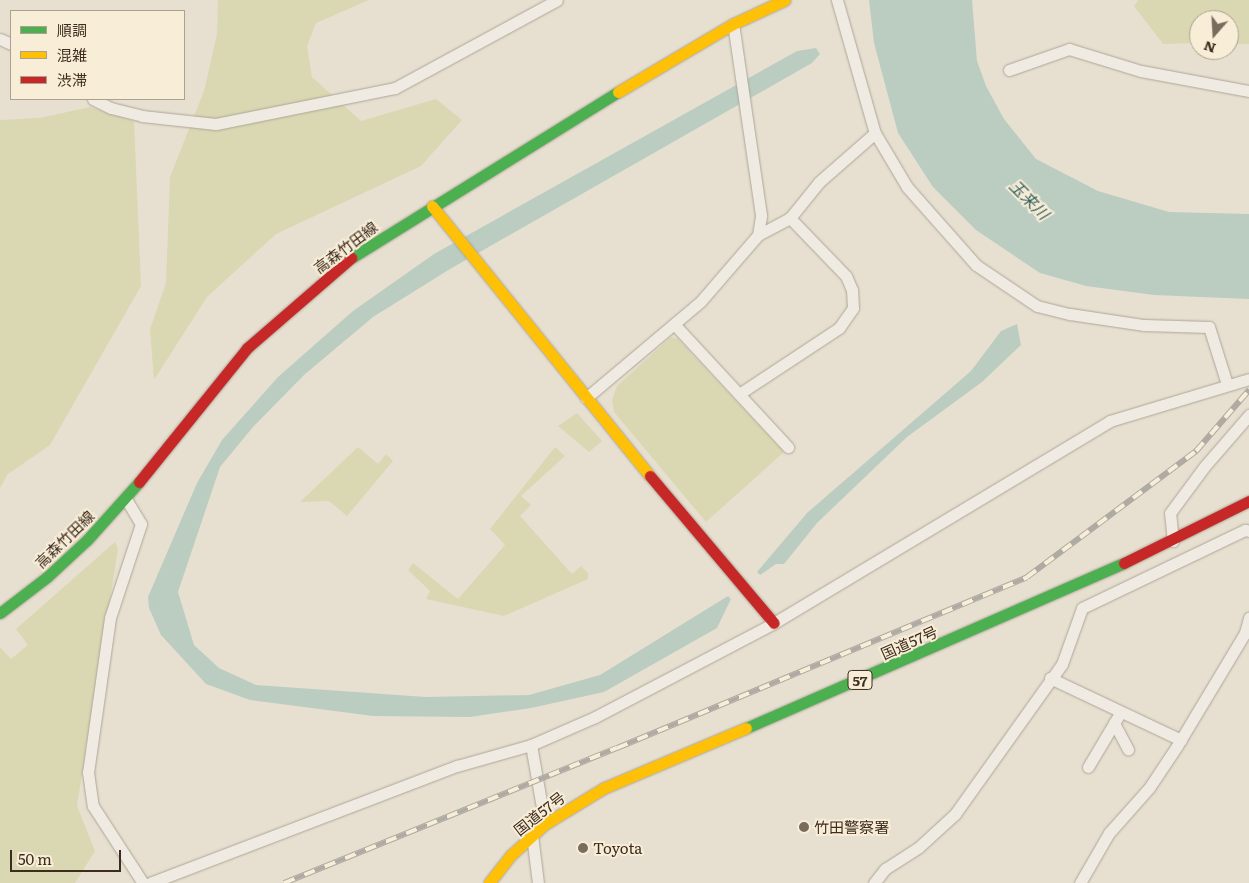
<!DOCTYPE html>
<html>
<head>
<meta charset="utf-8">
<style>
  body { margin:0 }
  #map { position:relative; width:1249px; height:883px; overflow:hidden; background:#e7e0d0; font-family:Literata,"Noto Sans JP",serif }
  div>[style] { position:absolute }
  .green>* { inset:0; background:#d9d8b2 }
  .water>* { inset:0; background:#bbcdc1 }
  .roads { filter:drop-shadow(0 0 1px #ada598) drop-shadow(0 0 1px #ada598) }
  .street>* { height:11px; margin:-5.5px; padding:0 5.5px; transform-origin:5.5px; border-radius:5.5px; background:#f0ebe2 }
  .fast>* { height:11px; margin:-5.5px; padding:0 5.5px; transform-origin:5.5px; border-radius:5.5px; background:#4caf50 }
  .slow>* { height:11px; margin:-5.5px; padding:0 5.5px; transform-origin:5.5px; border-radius:5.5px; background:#ffc107 }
  .jam>* { height:11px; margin:-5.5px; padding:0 5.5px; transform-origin:5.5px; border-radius:5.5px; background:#c62828 }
  .rail>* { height:5.5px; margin-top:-2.75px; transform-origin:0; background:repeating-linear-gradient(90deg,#f8edd7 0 11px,#afaaa2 0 22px); box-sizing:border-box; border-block:1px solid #afaaa2 }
  .dots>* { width:14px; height:14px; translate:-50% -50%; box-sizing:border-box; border:2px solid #f8edd7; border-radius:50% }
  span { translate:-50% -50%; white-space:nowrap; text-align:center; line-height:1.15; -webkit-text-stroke:4px #f8edd7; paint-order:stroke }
  .shield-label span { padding:1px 4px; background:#f8edd7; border:1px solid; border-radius:4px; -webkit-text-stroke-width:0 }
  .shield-label { font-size:14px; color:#3e2d1f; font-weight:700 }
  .street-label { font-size:15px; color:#3e2d1f }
  .poi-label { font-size:15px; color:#3e2d1f }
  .left { translate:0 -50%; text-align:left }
  .water-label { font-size:16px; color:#2d5e59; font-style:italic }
  .legend { position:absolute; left:10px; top:10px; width:175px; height:90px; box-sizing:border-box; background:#f8edd7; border:1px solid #aea08d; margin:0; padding:6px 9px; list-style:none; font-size:15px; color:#3e2d1f }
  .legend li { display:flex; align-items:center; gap:10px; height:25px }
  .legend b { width:25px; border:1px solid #aea08d }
  .north { position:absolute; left:1189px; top:10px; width:50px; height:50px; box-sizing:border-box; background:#f8edd7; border:1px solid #aea08d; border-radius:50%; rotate:199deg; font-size:14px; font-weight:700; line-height:20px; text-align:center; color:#3e2d1f }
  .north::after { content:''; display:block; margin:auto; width:18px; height:22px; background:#796c5d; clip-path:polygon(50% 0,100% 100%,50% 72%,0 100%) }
  .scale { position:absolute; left:10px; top:850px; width:111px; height:22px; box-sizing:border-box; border:2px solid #3e2d1f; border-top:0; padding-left:6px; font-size:15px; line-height:18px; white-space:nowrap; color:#3e2d1f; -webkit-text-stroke:4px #f8edd7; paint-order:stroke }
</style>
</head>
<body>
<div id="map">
  <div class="green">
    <i style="clip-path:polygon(218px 0,369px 0,316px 23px,307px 46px,312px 77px,361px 121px,436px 99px,462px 120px,421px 166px,276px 234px,207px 297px,154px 380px,150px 329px,166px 283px,170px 177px,204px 91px,217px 34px)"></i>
    <i style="clip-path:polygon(1138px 0,1249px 0,1249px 44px,1229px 44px,1229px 20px,1199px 20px,1199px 43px,1163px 44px,1134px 6px)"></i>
    <i style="clip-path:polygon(90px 107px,134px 121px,141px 286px,50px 445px,8px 474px,0 488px,0 120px,40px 118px)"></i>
    <i style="clip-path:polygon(671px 337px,678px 339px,784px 452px,706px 522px,614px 412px,612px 400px,617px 386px)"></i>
    <i style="clip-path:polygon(577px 413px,602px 441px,589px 452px,558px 426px)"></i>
    <i style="clip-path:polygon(358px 447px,378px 464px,386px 454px,393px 461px,347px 516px,329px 501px,300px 502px)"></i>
    <i style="clip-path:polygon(555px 447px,565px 456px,521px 496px,531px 505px,520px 516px,572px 574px,581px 566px,588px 573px,588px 579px,504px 616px,426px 599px,430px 591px,408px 570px,413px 563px,458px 599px,505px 545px,490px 529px)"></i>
    <i style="clip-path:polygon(115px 542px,118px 549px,77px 806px,95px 851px,75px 883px,0 883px,0 647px,11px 659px,28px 645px,16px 629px)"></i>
  </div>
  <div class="water">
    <i style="clip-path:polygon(869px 0,972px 0,977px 61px,986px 86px,1004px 119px,1036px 159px,1098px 191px,1169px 212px,1249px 214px,1249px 299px,1154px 295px,1086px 286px,1040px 273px,976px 230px,933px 187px,898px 133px,874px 43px)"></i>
    <i style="clip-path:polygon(816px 48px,820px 54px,812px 63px,450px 269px,373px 317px,304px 375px,253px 427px,220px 467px,178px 592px,194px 645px,219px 668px,256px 685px,426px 697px,529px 695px,600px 675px,728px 596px,731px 599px,717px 628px,604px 692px,531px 708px,470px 717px,373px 716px,250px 700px,206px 684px,161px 635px,149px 608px,148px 597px,197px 483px,222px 440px,278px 377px,353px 311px,434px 254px,797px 51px)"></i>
    <i style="clip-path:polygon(1017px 324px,1021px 345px,982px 382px,907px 437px,817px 523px,784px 564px,776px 564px,760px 575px,757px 572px,807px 513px,971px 371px,1001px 331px)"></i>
  </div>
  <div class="roads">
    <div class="street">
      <i style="left:837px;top:0;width:138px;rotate:74.1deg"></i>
      <i style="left:875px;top:133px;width:63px;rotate:59.3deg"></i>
      <i style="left:907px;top:187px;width:104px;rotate:48.5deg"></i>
      <i style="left:976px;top:265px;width:73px;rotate:33.9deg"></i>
      <i style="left:1037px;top:306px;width:34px;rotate:14deg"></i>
      <i style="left:1070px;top:314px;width:75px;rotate:8.5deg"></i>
      <i style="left:1144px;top:325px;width:65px;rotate:1.8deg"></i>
      <i style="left:1209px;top:327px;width:60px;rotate:72.5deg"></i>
      <i style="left:0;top:39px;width:12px;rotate:24deg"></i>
      <i style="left:1009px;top:70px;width:64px;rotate:-19.3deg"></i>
      <i style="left:1069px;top:49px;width:75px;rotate:17deg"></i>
      <i style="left:1141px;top:71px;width:110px;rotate:10.5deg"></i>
      <i style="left:93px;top:99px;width:20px;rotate:27deg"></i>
      <i style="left:111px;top:108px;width:32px;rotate:14deg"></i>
      <i style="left:142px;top:116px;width:74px;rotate:6.2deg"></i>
      <i style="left:216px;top:124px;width:183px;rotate:-11.4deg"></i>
      <i style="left:395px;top:88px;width:184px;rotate:-28.5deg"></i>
      <i style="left:758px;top:235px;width:36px;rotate:-28deg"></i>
      <i style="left:790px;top:218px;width:46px;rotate:-51.1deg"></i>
      <i style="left:819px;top:182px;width:74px;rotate:-41.2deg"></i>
      <i style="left:674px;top:324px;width:168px;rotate:47.2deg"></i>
      <i style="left:739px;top:394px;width:120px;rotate:-33.4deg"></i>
      <i style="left:839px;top:328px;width:24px;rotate:-55deg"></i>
      <i style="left:853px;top:308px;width:18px;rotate:-93deg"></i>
      <i style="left:852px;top:290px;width:15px;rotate:-113deg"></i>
      <i style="left:846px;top:276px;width:81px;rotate:-134deg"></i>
      <i style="left:586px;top:398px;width:150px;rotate:-40.1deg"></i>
      <i style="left:701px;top:301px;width:87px;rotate:-49.2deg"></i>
      <i style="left:758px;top:235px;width:20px;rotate:-81deg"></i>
      <i style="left:761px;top:215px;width:193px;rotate:-98.3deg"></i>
      <i style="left:126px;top:499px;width:29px;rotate:59deg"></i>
      <i style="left:141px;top:524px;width:99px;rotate:108.3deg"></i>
      <i style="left:110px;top:618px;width:156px;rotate:98.1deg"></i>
      <i style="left:88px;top:772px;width:34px;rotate:82deg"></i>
      <i style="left:93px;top:806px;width:92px;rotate:57deg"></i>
      <i style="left:1173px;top:541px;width:28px;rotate:-96deg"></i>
      <i style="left:1170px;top:513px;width:57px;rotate:-53.5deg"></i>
      <i style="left:1204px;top:467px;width:69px;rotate:-49.1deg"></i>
      <i style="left:1050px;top:678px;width:145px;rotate:25.3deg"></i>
      <i style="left:1114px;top:723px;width:30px;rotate:62deg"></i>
      <i style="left:531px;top:745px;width:80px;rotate:80deg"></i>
      <i style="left:1088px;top:767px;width:63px;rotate:-59.3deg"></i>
      <i style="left:532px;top:835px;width:48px;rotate:82.9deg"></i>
      <i style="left:150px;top:883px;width:329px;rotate:-20.9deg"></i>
      <i style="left:457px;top:766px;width:77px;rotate:-15.8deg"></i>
      <i style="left:531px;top:745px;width:70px;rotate:-23.6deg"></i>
      <i style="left:595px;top:717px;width:202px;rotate:-27.7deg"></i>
      <i style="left:774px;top:623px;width:392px;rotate:-31deg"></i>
      <i style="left:1110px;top:421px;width:145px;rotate:-16.8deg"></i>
      <i style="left:874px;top:883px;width:18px;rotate:-52deg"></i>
      <i style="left:885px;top:869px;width:40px;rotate:-32.9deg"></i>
      <i style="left:919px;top:847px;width:49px;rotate:-42.5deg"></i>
      <i style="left:955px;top:814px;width:184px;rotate:-54.5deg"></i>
      <i style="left:1062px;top:664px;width:59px;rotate:-70.3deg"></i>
      <i style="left:1082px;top:608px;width:181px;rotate:-25.6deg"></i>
      <i style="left:1245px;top:530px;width:4px;rotate:14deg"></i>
      <i style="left:1080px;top:883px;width:58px;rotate:-59.9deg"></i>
      <i style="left:1109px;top:833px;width:60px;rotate:-48.4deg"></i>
      <i style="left:1149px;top:788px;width:50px;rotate:-56.3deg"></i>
      <i style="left:1177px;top:746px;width:132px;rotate:-59deg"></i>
      <i style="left:1245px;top:633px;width:16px;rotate:-75deg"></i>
    </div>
    <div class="fast">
      <i style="left:351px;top:258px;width:314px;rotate:-31.9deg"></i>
      <i style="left:0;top:613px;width:59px;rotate:-37.5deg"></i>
      <i style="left:47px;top:577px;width:54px;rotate:-42.8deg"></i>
      <i style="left:87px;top:540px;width:78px;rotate:-48.1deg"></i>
      <i style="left:746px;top:728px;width:412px;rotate:-23.6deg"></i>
    </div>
    <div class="slow">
      <i style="left:618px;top:92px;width:134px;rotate:-30.6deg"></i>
      <i style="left:733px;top:24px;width:57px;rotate:-24.8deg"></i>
      <i style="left:432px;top:206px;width:347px;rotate:51.1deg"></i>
      <i style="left:489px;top:883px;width:36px;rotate:-52deg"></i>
      <i style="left:511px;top:855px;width:46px;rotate:-42.4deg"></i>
      <i style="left:545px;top:824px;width:69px;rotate:-31.4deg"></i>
      <i style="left:604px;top:788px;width:154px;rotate:-22.9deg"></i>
    </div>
    <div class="jam">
      <i style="left:650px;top:476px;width:192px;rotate:49.9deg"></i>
      <i style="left:139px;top:482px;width:172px;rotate:-51.1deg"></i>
      <i style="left:247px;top:348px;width:138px;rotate:-40.9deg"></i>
      <i style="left:1124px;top:563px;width:140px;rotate:-26.4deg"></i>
    </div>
  </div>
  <div class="rail">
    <i style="left:284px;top:883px;width:359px;rotate:-22.1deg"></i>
    <i style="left:617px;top:748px;width:444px;rotate:-22.6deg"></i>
    <i style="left:1027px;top:577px;width:211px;rotate:-36.7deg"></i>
    <i style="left:1196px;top:451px;width:81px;rotate:-49deg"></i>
  </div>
  <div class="dots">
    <i style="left:804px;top:827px;background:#796c5d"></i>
    <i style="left:583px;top:848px;background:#796c5d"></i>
  </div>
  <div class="shield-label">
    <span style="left:860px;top:680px">57</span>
  </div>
  <div class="street-label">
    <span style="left:345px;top:247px;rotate:-37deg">高森竹田線</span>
    <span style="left:64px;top:539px;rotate:-44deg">高森竹田線</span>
    <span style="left:909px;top:642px;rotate:-24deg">国道57号</span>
    <span style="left:539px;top:813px;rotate:-38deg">国道57号</span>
  </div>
  <div class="poi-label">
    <span class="left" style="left:814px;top:827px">竹田警察署</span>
    <span class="left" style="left:593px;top:848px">Toyota</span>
  </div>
  <div class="water-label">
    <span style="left:1030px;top:199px;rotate:45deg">玉来川</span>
  </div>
  <ul class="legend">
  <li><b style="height:6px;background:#4caf50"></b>順調</li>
  <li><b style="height:6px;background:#ffc107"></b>混雑</li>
  <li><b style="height:6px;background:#c62828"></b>渋滞</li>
  </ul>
  <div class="north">N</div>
  <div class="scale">50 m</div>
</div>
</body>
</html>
